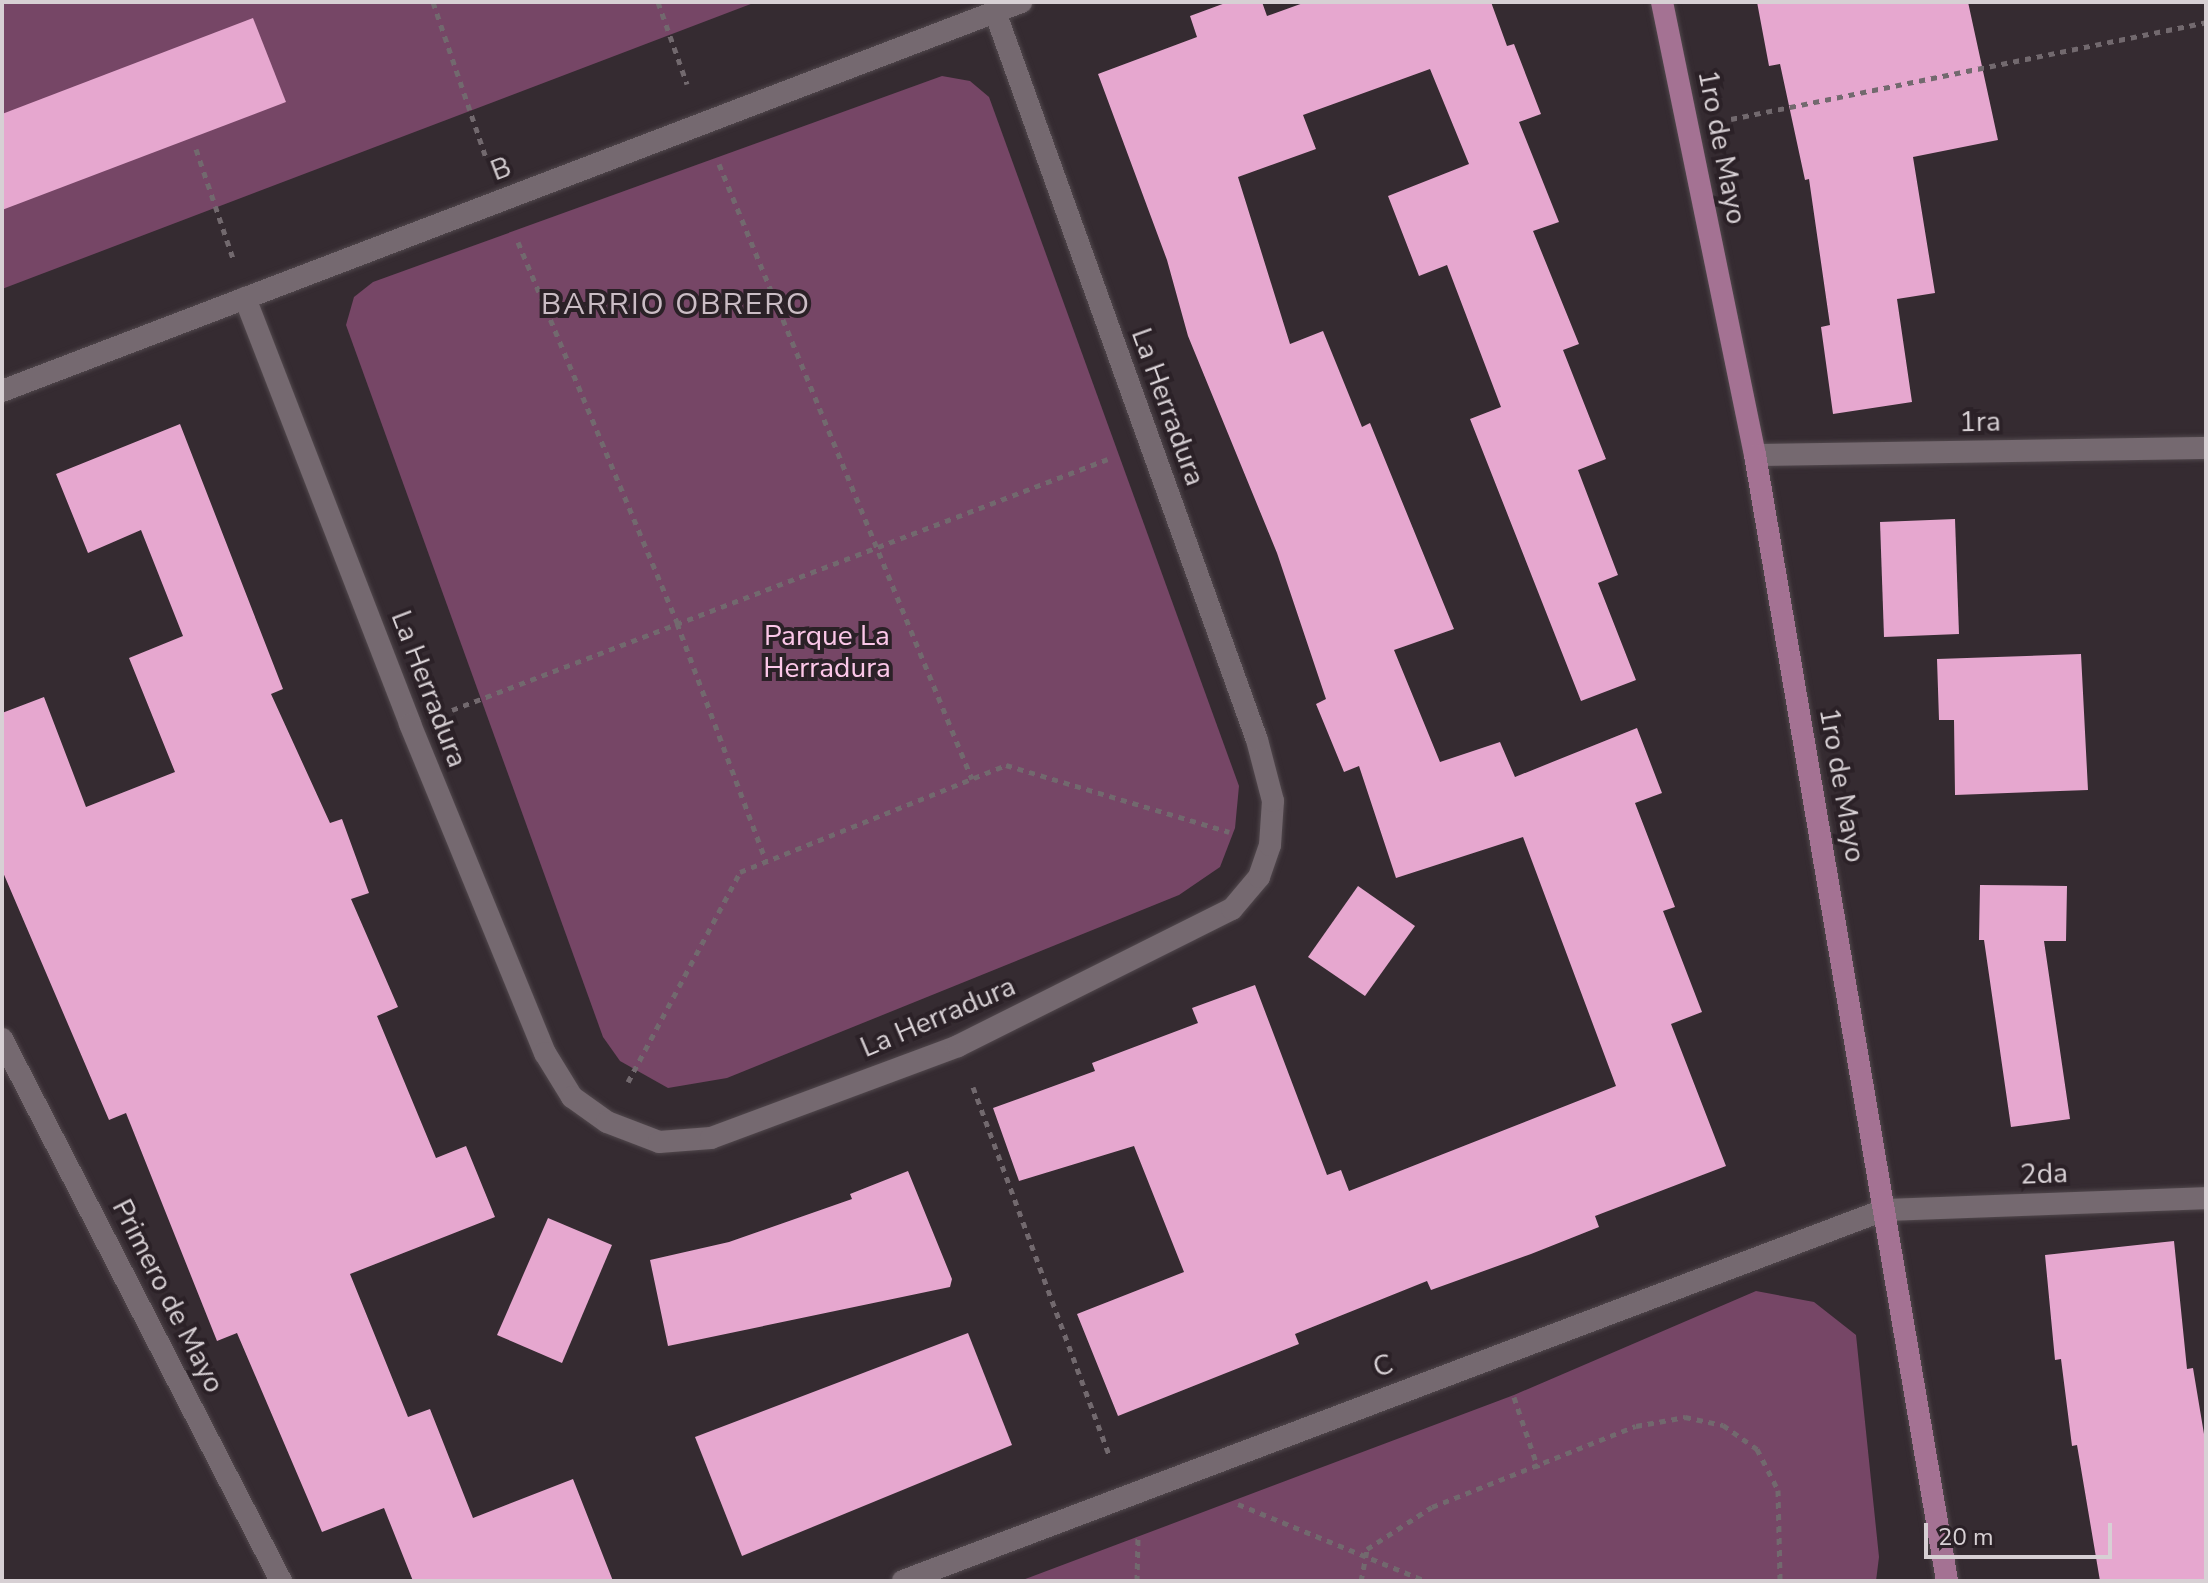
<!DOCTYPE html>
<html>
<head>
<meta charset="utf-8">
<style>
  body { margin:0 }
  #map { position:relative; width:2208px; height:1583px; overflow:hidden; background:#352b31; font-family:"Nunito Sans",sans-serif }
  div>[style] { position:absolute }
  .green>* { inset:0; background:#764666 }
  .building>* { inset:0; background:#e6a7cf }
  .path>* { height:5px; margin-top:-2.5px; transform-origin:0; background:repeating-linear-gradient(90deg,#72696e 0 6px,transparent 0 12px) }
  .roads { filter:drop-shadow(0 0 2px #51484d) drop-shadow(0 0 2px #51484d) }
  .minor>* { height:22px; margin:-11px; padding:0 11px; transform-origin:11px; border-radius:11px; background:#756970 }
  .primary>* { height:22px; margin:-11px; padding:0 11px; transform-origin:11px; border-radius:11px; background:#a47293 }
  span { translate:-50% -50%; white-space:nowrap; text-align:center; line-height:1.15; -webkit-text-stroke:8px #2b2127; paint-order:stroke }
  .street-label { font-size:28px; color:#d7d0d4 }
  .park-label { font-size:28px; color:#fbc7e8 }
  .neighbourhood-label { font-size:30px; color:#cbbdc5; letter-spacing:2px }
  .frame { position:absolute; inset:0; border:4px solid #d7d0d4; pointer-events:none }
  .scale { position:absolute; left:1924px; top:1523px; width:188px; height:36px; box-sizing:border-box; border:4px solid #d7d0d4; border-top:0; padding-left:10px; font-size:24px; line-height:28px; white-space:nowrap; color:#d7d0d4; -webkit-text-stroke:6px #2b2127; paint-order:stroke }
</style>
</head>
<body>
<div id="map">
  <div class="green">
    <i style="clip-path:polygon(2px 2px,756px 2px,2px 289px)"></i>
    <i style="clip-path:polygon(942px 76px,970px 81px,989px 97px,1239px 786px,1235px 828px,1220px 867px,1179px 895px,727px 1078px,668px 1088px,620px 1061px,603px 1037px,346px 325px,354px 297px,373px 282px)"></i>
    <i style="clip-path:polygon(1756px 1291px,1814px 1302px,1856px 1335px,1879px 1557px,1876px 1581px,1020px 1581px,1514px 1395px)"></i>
  </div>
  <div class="building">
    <i style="clip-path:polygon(1228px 2px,1262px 2px,1267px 16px,1306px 2px,1491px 2px,1507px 46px,1514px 44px,1541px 114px,1519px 122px,1559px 222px,1533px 231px,1579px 344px,1563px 350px,1606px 459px,1578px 470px,1618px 575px,1598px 583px,1636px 680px,1581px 701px,1470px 419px,1501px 407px,1447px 265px,1419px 276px,1388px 196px,1469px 164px,1430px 69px,1303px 115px,1316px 149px,1238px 177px,1290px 344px,1323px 331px,1362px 427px,1370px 423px,1454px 629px,1394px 650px,1440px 762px,1500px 742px,1515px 777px,1637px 728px,1662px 793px,1635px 803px,1675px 907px,1663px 911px,1702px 1012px,1671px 1024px,1726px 1166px,1595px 1216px,1599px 1227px,1531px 1254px,1431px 1290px,1427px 1281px,1295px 1334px,1299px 1344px,1118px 1416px,1077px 1314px,1184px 1272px,1134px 1146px,1019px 1181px,993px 1108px,1095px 1071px,1092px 1063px,1198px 1023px,1192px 1008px,1255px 985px,1327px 1175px,1341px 1170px,1349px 1191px,1616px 1086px,1523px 837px,1396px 878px,1359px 766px,1344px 772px,1316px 704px,1326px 699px,1277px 553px,1188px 336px,1167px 260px,1098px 74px,1197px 37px,1190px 16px)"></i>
    <i style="clip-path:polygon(1757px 2px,1968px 2px,1998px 140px,1913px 157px,1935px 293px,1897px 299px,1912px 402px,1833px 414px,1821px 327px,1830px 325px,1809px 179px,1805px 180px,1780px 64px,1769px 66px)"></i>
    <i style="clip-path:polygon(253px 18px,286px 102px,2px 210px,2px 114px)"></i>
    <i style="clip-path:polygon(180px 424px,283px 689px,271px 694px,330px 823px,342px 819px,369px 893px,351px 899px,398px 1007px,377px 1016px,436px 1158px,466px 1146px,495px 1217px,350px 1274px,408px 1417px,430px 1409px,473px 1518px,573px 1479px,613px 1581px,413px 1581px,384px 1508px,322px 1532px,237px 1333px,217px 1341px,126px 1113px,109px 1120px,2px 870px,2px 713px,44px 697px,86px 807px,175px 772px,129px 658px,183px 636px,141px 530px,88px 553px,56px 474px)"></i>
    <i style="clip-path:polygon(1955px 519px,1959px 634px,1884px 637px,1880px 522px)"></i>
    <i style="clip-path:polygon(2081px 654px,2088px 790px,1955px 795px,1954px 720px,1939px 720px,1937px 659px)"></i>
    <i style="clip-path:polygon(1980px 885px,2067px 886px,2066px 941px,2044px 941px,2070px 1119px,2011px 1127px,1984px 940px,1979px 940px)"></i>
    <i style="clip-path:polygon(1358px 886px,1415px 926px,1365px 996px,1308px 957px)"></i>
    <i style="clip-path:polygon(908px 1171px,952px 1279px,950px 1287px,668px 1346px,650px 1260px,729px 1242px,852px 1199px,850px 1194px)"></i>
    <i style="clip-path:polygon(548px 1218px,612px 1245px,562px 1363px,497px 1335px)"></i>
    <i style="clip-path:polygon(2174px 1241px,2187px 1369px,2193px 1368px,2206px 1446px,2206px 1581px,2100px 1581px,2077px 1445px,2072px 1446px,2061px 1359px,2055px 1360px,2045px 1255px)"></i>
    <i style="clip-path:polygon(968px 1333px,1012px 1445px,742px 1556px,695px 1437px)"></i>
  </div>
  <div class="path">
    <i style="left:433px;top:2px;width:165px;rotate:71.2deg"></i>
    <i style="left:658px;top:2px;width:87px;rotate:70.5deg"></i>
    <i style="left:1731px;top:119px;width:485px;rotate:-11.5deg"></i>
    <i style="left:196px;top:149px;width:115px;rotate:71.3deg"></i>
    <i style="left:719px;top:164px;width:665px;rotate:67.64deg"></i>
    <i style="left:518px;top:242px;width:413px;rotate:67.3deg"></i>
    <i style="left:677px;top:623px;width:254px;rotate:69.5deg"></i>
    <i style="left:452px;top:710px;width:702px;rotate:-20.94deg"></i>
    <i style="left:628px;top:1082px;width:238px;rotate:-61.9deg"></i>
    <i style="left:740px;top:872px;width:287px;rotate:-21.9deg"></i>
    <i style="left:1006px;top:765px;width:233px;rotate:16.7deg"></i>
    <i style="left:973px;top:1087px;width:395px;rotate:69.7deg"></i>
    <i style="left:1514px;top:1397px;width:75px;rotate:71.3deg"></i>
    <i style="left:1238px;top:1504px;width:203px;rotate:22.3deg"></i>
    <i style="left:1137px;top:1581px;width:43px;rotate:-88.7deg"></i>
    <i style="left:1361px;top:1581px;width:33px;rotate:-79deg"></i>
    <i style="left:1367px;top:1549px;width:77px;rotate:-32.9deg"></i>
    <i style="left:1432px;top:1507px;width:219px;rotate:-21.7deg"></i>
    <i style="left:1636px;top:1426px;width:50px;rotate:-10.4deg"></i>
    <i style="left:1685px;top:1417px;width:39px;rotate:12deg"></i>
    <i style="left:1723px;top:1425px;width:42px;rotate:35.2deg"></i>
    <i style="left:1757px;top:1449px;width:46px;rotate:62.9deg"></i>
    <i style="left:1778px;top:1490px;width:91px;rotate:88.7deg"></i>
  </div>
  <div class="roads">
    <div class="minor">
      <i style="left:245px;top:298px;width:457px;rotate:68.8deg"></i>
      <i style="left:410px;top:724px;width:356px;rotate:67.7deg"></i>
      <i style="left:545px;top:1053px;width:52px;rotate:58.5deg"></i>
      <i style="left:572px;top:1097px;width:43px;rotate:35.5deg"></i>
      <i style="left:607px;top:1122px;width:56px;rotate:21deg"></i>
      <i style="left:659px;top:1142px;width:52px;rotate:-4.4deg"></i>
      <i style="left:711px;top:1138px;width:264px;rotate:-20.4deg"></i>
      <i style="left:958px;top:1046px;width:306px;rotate:-26.6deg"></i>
      <i style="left:1232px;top:909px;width:42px;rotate:-49.8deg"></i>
      <i style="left:1259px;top:877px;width:34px;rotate:-71deg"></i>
      <i style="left:1270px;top:845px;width:44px;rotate:-86.1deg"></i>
      <i style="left:1273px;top:801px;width:63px;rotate:-104.7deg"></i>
      <i style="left:1257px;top:740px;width:774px;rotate:-109.79deg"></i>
      <i style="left:2px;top:391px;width:1091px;rotate:-20.89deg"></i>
      <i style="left:1755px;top:455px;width:451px;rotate:-0.9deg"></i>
      <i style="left:2px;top:1039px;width:610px;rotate:62.76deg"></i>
      <i style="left:903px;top:1581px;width:1049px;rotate:-20.72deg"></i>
      <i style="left:1884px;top:1210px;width:322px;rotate:-2.1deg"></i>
    </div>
    <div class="primary">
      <i style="left:1662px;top:2px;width:462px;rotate:78.4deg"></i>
      <i style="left:1755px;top:455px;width:1142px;rotate:80.32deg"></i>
    </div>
  </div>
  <div class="street-label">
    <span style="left:1722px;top:147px;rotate:79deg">1ro de Mayo</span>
    <span style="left:501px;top:169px;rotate:-21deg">B</span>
    <span style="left:1168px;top:407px;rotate:70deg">La Herradura</span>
    <span style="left:1980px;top:422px;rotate:-1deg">1ra</span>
    <span style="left:429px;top:689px;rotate:69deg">La Herradura</span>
    <span style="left:1842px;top:785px;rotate:80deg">1ro de Mayo</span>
    <span style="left:938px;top:1017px;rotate:-23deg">La Herradura</span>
    <span style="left:2044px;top:1174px;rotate:-2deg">2da</span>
    <span style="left:168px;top:1296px;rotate:63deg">Primero de Mayo</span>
    <span style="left:1383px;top:1366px;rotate:-20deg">C</span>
  </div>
  <div class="park-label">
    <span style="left:827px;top:652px">Parque La<br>Herradura</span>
  </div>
  <div class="neighbourhood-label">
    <span style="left:676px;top:305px">BARRIO OBRERO</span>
  </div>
  <div class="frame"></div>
  <div class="scale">20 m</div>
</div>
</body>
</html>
